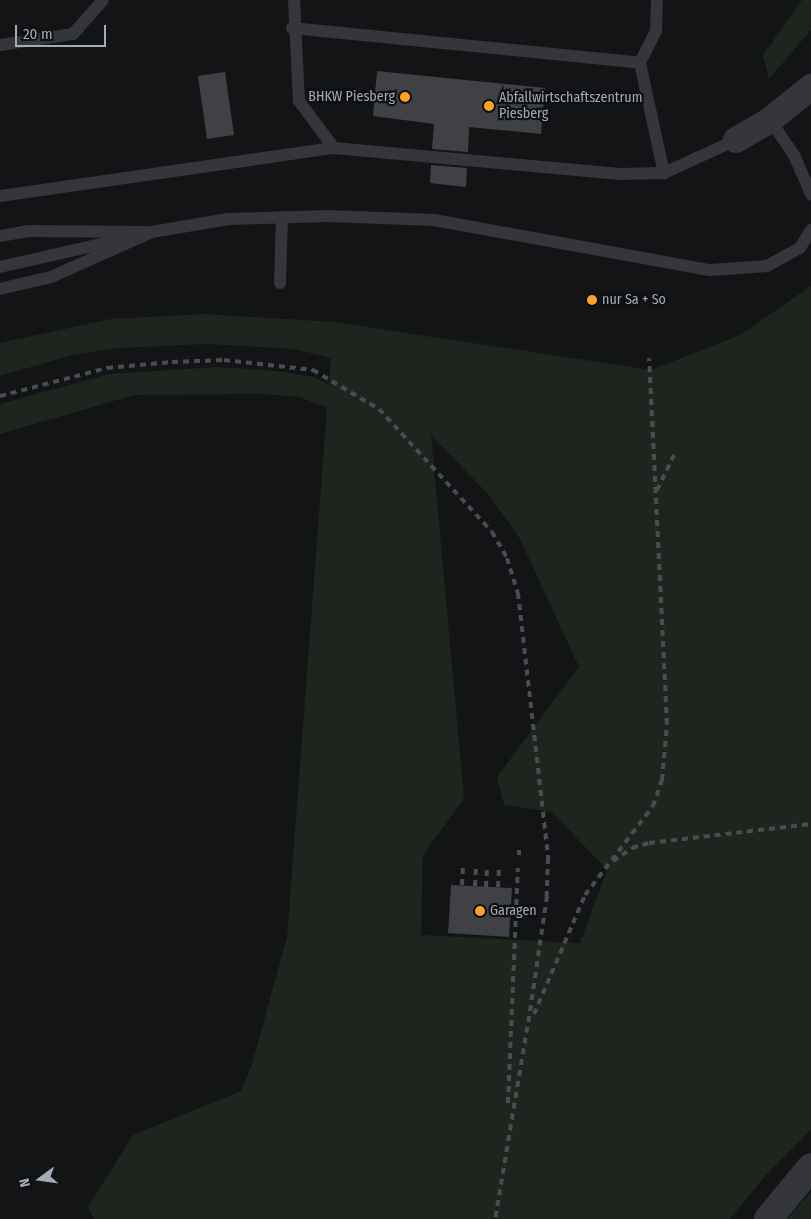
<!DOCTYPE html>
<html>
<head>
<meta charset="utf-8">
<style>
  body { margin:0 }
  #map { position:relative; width:811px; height:1219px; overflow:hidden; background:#131415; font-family:"Fira Sans Condensed",sans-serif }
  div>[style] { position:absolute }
  .green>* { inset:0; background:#1d251e }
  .building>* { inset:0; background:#3f4145 }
  .service>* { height:12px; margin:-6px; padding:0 6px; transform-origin:6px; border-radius:6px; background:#34363b }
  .minor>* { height:26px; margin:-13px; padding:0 13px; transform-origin:13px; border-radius:13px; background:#34363b }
  .tertiary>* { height:28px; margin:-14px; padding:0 14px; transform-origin:14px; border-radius:14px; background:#34363b }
  .rail>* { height:4px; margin-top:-2px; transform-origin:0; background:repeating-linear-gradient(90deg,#494c52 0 6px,transparent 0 11px) }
  .dots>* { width:14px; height:14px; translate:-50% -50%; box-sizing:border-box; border:2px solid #0e0f10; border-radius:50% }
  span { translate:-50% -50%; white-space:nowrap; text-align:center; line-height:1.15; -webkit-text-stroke:4.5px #0e0f10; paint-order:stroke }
  .poi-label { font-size:14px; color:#a4abb7 }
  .right { translate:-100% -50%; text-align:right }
  .left { translate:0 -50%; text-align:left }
  .north { position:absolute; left:15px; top:1154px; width:50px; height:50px; -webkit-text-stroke:4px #0e0f10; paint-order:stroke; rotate:256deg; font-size:14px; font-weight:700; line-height:20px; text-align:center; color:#a4abb7 }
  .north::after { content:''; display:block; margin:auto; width:18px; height:22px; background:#a4abb7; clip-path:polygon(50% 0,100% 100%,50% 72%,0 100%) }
  .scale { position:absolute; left:15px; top:25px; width:91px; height:22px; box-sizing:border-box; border:2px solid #a4abb7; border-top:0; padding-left:6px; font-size:15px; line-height:18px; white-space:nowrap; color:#a4abb7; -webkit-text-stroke:4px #0e0f10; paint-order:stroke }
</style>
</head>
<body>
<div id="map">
  <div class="green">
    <i style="clip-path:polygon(802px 0,811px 0,811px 30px,769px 79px,763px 55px)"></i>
    <i style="clip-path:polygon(evenodd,811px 286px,811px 1130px,765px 1176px,730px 1219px,94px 1219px,88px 1207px,133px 1135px,241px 1091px,252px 1064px,287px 937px,327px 408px,300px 397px,261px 394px,134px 395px,0 434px,0 404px,109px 374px,216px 367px,278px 371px,314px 377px,329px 385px,331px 358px,294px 349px,207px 344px,117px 348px,73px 355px,0 376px,0 343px,111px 319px,203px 314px,334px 322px,651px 370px,740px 335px,811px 286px,431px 435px,489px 495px,520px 539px,579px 667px,497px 777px,504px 805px,552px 812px,607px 870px,580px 943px,421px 935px,423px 855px,464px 799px,431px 435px)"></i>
    <i style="clip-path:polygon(811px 1192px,811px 1219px,787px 1219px)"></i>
  </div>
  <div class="building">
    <i style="clip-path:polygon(377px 71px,545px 88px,541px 134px,469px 127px,468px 152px,432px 149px,434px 124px,373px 116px)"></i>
    <i style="clip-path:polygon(225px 72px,234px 135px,207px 139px,198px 76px)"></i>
    <i style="clip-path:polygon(431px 165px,467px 168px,466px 187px,430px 183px)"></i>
    <i style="clip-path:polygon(451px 885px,512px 888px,509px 937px,448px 933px)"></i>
  </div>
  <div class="service">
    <i style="left:294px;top:0;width:101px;rotate:87.2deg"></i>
    <i style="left:299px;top:101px;width:59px;rotate:53.3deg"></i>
    <i style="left:657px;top:0;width:31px;rotate:92deg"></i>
    <i style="left:656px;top:31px;width:36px;rotate:117deg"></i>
    <i style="left:640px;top:63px;width:113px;rotate:77.7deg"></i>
    <i style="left:292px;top:28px;width:350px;rotate:5.7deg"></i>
    <i style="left:0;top:45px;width:74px;rotate:-8.6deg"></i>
    <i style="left:73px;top:34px;width:45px;rotate:-48.6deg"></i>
    <i style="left:770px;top:120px;width:42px;rotate:55.6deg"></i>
    <i style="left:794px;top:155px;width:43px;rotate:66.4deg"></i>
    <i style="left:0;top:196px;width:337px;rotate:-8.2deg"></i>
    <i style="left:334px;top:148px;width:287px;rotate:5.2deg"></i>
    <i style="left:620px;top:174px;width:44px;rotate:-1.3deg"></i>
    <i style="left:664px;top:173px;width:79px;rotate:-24.6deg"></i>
    <i style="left:0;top:236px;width:29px;rotate:-10deg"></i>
    <i style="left:29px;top:231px;width:118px;rotate:0.5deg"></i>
    <i style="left:0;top:267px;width:126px;rotate:-12.8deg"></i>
    <i style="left:280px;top:283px;width:66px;rotate:-88.3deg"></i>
    <i style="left:0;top:289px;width:52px;rotate:-13.2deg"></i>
    <i style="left:51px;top:277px;width:111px;rotate:-24deg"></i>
    <i style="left:152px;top:232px;width:77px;rotate:-9.7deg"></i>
    <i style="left:228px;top:219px;width:100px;rotate:-1.7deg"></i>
    <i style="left:328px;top:216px;width:106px;rotate:2.2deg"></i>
    <i style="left:434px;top:220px;width:280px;rotate:10.3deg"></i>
    <i style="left:710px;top:270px;width:57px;rotate:-4deg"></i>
    <i style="left:767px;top:266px;width:38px;rotate:-29deg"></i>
    <i style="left:800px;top:248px;width:21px;rotate:-59deg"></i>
  </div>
  <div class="minor">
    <i style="left:736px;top:140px;width:39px;rotate:-30deg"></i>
    <i style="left:770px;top:120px;width:53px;rotate:-38.8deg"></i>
  </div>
  <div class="tertiary">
    <i style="left:768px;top:1219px;width:67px;rotate:-50.4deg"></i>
  </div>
  <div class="rail">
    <i style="left:0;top:396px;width:111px;rotate:-14.7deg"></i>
    <i style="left:107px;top:368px;width:65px;rotate:-5.3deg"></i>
    <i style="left:172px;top:362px;width:52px;rotate:-2.2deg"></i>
    <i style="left:224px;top:360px;width:90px;rotate:6.4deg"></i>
    <i style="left:313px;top:370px;width:77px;rotate:30.6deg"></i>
    <i style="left:379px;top:409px;width:167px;rotate:47.4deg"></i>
    <i style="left:492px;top:532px;width:30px;rotate:60deg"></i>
    <i style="left:507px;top:558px;width:37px;rotate:73deg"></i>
    <i style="left:518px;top:593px;width:267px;rotate:83.5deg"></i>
    <i style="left:548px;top:858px;width:38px;rotate:92deg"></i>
    <i style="left:547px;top:896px;width:110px;rotate:98.4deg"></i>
    <i style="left:531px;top:1005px;width:217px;rotate:99.5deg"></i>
    <i style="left:657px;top:490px;width:41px;rotate:-64.1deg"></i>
    <i style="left:519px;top:855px;width:5px;rotate:-90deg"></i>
    <i style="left:613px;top:861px;width:23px;rotate:-34deg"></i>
    <i style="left:632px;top:848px;width:18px;rotate:-16deg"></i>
    <i style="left:649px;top:843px;width:163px;rotate:-6.7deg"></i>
    <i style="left:462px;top:885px;width:20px;rotate:-87deg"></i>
    <i style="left:475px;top:886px;width:21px;rotate:-87deg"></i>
    <i style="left:486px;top:887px;width:21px;rotate:-87deg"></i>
    <i style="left:498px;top:887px;width:20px;rotate:-87deg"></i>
    <i style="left:534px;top:1014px;width:129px;rotate:-66.8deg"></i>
    <i style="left:585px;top:895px;width:112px;rotate:-52.6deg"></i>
    <i style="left:653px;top:806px;width:28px;rotate:-71deg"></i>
    <i style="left:662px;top:780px;width:56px;rotate:-84.9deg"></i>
    <i style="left:667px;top:724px;width:366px;rotate:-92.8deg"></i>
    <i style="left:508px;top:1103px;width:235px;rotate:-87.6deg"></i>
  </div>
  <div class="dots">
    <i style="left:405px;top:97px;background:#fda324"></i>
    <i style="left:489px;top:106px;background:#fda324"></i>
    <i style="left:592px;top:300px;background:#fda324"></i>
    <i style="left:480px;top:911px;background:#fda324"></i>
  </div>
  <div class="poi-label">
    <span class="right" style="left:395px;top:97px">BHKW Piesberg</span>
    <span class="left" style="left:499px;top:106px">Abfallwirtschaftszentrum<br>Piesberg</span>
    <span class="left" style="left:602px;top:300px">nur Sa + So</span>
    <span class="left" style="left:490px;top:911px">Garagen</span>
  </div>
  <div class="north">N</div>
  <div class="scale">20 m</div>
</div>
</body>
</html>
